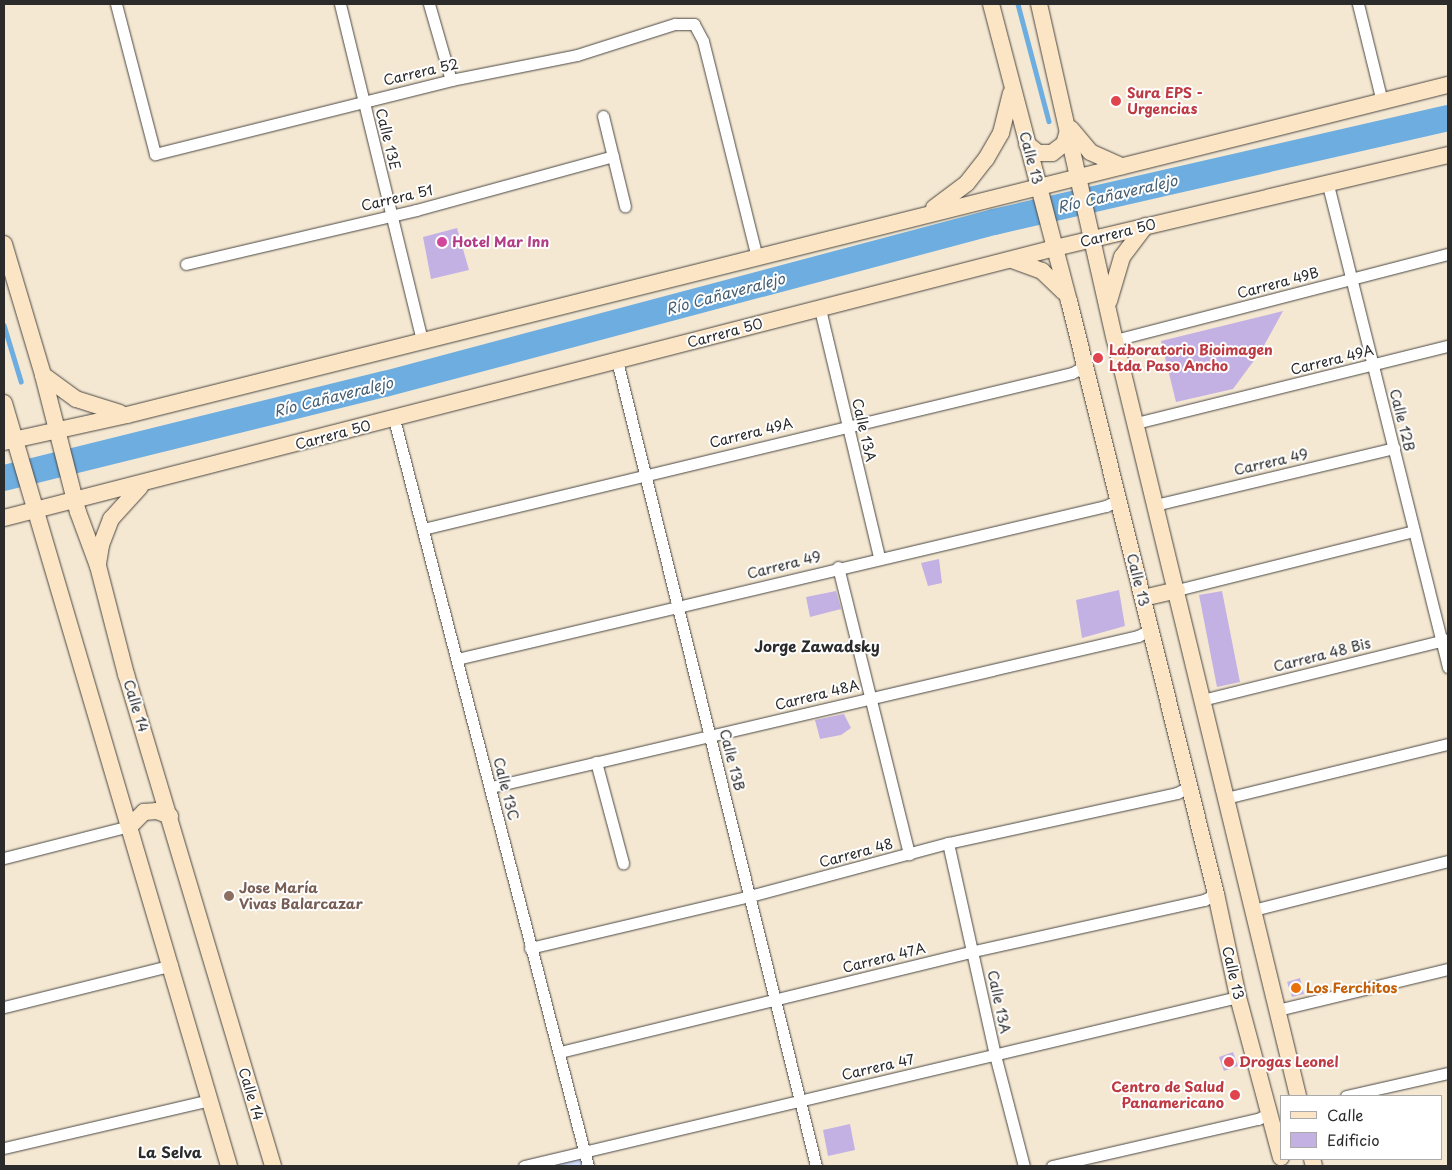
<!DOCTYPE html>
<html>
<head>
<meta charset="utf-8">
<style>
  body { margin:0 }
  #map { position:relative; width:1452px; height:1170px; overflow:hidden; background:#f5e8d2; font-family:"Playpen Sans",sans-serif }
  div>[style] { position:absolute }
  .built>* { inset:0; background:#d0daf9 }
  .stream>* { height:4.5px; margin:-2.25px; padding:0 2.25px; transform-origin:2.25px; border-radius:2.25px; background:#6dade0 }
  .river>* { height:26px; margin:-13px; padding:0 13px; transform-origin:13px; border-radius:13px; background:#6dade0 }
  .building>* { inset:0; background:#c3b1e4 }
  .roads { filter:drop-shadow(0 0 1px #494744) drop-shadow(0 0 1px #494744) }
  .street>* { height:11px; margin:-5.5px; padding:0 5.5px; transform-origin:5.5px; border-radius:5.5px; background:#fff }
  .secondary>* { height:16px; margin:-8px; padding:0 8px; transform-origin:8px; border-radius:8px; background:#fce5c4 }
  .dots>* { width:14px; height:14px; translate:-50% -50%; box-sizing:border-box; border:2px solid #fff; border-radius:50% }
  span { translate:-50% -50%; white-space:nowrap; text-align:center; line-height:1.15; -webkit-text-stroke:4px #fff; paint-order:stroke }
  .street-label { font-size:14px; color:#2b2b2b }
  .health-label { font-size:14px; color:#be3a42; font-weight:700 }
  .left { translate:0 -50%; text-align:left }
  .right { translate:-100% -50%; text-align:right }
  .hotel-label { font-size:14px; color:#b23c85; font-weight:700 }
  .education-label { font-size:14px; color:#785e54; font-weight:700 }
  .food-label { font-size:14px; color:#c56008; font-weight:700 }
  .water-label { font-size:15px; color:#455f73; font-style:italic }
  .neighbourhood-label { font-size:15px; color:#2b2b2b; font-weight:700 }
  .frame { position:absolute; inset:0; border:5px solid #2b2b2b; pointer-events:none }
  .legend { position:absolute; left:1280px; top:1095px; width:162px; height:65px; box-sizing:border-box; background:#fff; border:1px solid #aaa; margin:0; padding:6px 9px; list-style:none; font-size:15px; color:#2b2b2b }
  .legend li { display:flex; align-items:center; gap:10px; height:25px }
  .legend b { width:25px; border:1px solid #aaa }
</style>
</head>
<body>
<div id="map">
  <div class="built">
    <i style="clip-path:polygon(584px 1152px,588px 1166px,524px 1166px)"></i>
  </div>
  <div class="stream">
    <i style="left:1018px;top:4px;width:121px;rotate:75.2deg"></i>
    <i style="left:4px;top:325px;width:59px;rotate:73.1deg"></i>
  </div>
  <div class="river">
    <i style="left:4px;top:478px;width:392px;rotate:-13.9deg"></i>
    <i style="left:385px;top:384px;width:630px;rotate:-14.9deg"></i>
    <i style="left:994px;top:222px;width:466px;rotate:-12.9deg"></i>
  </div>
  <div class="building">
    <i style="clip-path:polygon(457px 228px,469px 270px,431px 279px,423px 237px)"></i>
    <i style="clip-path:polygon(1283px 311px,1261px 351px,1233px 389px,1176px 402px,1161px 341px)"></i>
    <i style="clip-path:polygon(939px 559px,942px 583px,928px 586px,921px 563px)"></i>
    <i style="clip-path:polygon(1119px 590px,1125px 626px,1082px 638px,1076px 600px)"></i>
    <i style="clip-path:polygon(836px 591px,841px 609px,810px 617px,806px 597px)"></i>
    <i style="clip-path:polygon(1222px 591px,1240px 682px,1217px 687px,1199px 595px)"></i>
    <i style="clip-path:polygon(844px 714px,851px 728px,841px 735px,820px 739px,815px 720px)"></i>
    <i style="clip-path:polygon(1300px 978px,1304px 994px,1292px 997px,1287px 982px)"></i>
    <i style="clip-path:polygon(1233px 1052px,1238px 1066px,1224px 1071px,1219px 1057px)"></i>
    <i style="clip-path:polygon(850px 1124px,855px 1150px,828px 1156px,823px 1130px)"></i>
  </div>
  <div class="roads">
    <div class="street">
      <i style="left:116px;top:4px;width:155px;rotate:75.4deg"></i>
      <i style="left:155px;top:154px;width:305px;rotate:-14deg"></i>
      <i style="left:451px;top:80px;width:128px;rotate:-11.2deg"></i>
      <i style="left:577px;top:55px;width:103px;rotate:-17.6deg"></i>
      <i style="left:675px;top:24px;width:19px"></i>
      <i style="left:694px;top:24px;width:19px;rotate:62deg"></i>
      <i style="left:703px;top:41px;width:223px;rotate:76deg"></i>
      <i style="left:340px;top:4px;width:346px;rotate:76.3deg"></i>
      <i style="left:429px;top:4px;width:79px;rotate:73.9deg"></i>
      <i style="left:1358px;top:4px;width:101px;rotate:76.2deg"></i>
      <i style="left:603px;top:116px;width:93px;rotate:76.3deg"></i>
      <i style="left:1327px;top:181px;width:501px;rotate:76.02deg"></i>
      <i style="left:186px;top:264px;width:236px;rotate:-13.2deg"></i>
      <i style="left:416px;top:210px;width:204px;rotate:-15.3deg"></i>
      <i style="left:820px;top:309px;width:255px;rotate:76.6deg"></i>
      <i style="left:1115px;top:340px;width:344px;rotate:-14.5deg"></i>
      <i style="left:617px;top:361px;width:829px;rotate:76.11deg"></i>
      <i style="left:394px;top:419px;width:772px;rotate:75.44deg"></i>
      <i style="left:1136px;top:423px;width:321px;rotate:-13.9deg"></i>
      <i style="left:1155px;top:505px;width:246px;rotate:-13.4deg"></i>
      <i style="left:423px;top:529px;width:667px;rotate:-13.52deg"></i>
      <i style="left:1072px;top:373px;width:15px;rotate:-28deg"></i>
      <i style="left:838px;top:567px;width:296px;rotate:76.1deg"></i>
      <i style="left:1177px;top:590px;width:244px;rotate:-14deg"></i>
      <i style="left:457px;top:659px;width:667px;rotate:-13.27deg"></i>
      <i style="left:1106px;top:506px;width:13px;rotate:-27deg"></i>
      <i style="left:1202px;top:700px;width:253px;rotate:-13.9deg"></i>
      <i style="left:596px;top:762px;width:105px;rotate:75deg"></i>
      <i style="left:491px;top:787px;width:664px;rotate:-13.14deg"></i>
      <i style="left:1138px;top:636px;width:13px;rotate:-27deg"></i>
      <i style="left:1226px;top:798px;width:228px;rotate:-13.7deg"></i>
      <i style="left:948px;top:843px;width:217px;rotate:77.5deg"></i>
      <i style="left:995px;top:1055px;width:115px;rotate:75.4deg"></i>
      <i style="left:4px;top:858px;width:130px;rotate:-14.3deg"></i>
      <i style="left:1253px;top:910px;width:201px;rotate:-14.1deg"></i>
      <i style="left:530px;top:948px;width:226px;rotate:-13.3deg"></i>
      <i style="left:750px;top:896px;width:205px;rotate:-15deg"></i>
      <i style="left:948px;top:843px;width:234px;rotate:-12.3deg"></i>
      <i style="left:1177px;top:793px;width:13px;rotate:-27deg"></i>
      <i style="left:4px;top:1007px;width:173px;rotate:-14deg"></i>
      <i style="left:1277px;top:1010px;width:176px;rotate:-13.5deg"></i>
      <i style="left:560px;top:1052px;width:426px;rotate:-13.7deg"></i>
      <i style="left:974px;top:951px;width:236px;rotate:-12.5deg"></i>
      <i style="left:1204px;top:900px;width:13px;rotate:-27deg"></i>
      <i style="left:1346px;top:1096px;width:105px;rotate:-12.7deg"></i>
      <i style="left:4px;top:1148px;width:212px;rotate:-13.1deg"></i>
      <i style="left:524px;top:1166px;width:734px;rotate:-13.32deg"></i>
      <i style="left:1052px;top:1166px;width:211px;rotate:-12.9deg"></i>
      <i style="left:1258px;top:1119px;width:13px;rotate:-27deg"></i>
    </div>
    <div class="secondary">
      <i style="left:991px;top:4px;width:307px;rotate:75.3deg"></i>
      <i style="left:1069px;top:301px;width:611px;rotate:76.08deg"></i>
      <i style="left:1216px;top:894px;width:105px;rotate:77.9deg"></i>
      <i style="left:1238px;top:997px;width:166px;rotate:75deg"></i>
      <i style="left:1039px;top:4px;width:344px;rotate:77.3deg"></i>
      <i style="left:1115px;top:340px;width:778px;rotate:76.39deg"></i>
      <i style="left:1071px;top:129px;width:30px;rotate:50deg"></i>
      <i style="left:1090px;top:152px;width:35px;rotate:24deg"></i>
      <i style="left:1027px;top:144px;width:14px;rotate:39deg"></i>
      <i style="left:1038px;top:153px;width:14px"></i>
      <i style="left:1052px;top:153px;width:15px;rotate:-37deg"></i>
      <i style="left:1064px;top:144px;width:14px;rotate:-73deg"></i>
      <i style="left:934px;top:208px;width:41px;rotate:-37.1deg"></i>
      <i style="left:967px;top:183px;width:31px;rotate:-52deg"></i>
      <i style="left:986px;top:159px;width:30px;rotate:-60deg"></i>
      <i style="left:1001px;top:133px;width:41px;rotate:-76deg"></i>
      <i style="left:4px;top:244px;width:137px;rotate:73.4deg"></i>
      <i style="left:43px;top:375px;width:141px;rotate:75.7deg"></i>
      <i style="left:78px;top:512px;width:58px;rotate:69.7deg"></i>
      <i style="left:98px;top:566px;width:112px;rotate:75.5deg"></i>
      <i style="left:126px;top:674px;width:513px;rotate:73.36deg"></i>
      <i style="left:1012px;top:260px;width:32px;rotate:20deg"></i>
      <i style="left:1042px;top:271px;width:30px;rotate:44deg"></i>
      <i style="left:1109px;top:301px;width:46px;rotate:-73.5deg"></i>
      <i style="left:1122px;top:257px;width:39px;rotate:-53deg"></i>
      <i style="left:43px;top:375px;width:41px;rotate:36deg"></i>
      <i style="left:76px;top:399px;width:46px;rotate:17.7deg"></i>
      <i style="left:4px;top:403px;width:795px;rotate:73.57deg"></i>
      <i style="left:4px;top:442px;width:126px;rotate:-12.4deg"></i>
      <i style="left:127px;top:415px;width:1362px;rotate:-14.03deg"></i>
      <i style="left:4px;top:518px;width:1085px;rotate:-14.41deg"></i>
      <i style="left:1055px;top:248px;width:404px;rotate:-13.3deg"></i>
      <i style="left:98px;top:564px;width:19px;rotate:-81deg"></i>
      <i style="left:101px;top:545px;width:28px;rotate:-69deg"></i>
      <i style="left:111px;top:519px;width:43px;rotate:-47.8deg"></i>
      <i style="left:1143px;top:598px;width:35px;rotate:-13deg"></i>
      <i style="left:130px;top:826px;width:20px;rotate:-45deg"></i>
      <i style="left:144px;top:812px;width:13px;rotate:-4deg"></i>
      <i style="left:157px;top:811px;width:14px;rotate:21deg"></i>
      <i style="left:1312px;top:1159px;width:7px;rotate:74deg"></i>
    </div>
  </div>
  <div class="dots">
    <i style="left:1116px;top:101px;background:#e0444e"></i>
    <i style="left:442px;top:242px;background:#d1479c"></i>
    <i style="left:1098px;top:358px;background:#e0444e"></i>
    <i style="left:229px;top:896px;background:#8d6e63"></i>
    <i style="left:1296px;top:988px;background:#e8710a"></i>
    <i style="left:1229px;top:1062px;background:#e0444e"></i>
    <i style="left:1235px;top:1095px;background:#e0444e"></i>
  </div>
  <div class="street-label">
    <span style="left:421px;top:72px;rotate:-13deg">Carrera 52</span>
    <span style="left:388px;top:139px;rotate:76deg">Calle 13E</span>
    <span style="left:1031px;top:158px;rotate:75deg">Calle 13</span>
    <span style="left:397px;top:198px;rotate:-13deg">Carrera 51</span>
    <span style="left:1118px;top:233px;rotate:-14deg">Carrera 50</span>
    <span style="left:1278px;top:283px;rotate:-15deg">Carrera 49B</span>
    <span style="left:725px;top:333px;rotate:-15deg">Carrera 50</span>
    <span style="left:1332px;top:360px;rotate:-14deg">Carrera 49A</span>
    <span style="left:1402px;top:420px;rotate:76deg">Calle 12B</span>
    <span style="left:864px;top:430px;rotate:77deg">Calle 13A</span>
    <span style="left:751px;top:433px;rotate:-14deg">Carrera 49A</span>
    <span style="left:333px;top:435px;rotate:-15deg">Carrera 50</span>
    <span style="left:1271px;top:462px;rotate:-13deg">Carrera 49</span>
    <span style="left:784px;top:565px;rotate:-14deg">Carrera 49</span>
    <span style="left:1138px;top:580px;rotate:76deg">Calle 13</span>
    <span style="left:1322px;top:655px;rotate:-14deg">Carrera 48 Bis</span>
    <span style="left:817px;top:695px;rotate:-14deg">Carrera 48A</span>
    <span style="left:136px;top:706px;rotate:73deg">Calle 14</span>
    <span style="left:732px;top:760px;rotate:76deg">Calle 13B</span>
    <span style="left:506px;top:789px;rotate:76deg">Calle 13C</span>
    <span style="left:856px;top:853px;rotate:-15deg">Carrera 48</span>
    <span style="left:884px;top:958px;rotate:-14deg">Carrera 47A</span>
    <span style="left:1233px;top:973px;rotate:77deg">Calle 13</span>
    <span style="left:999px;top:1002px;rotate:78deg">Calle 13A</span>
    <span style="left:878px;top:1067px;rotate:-13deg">Carrera 47</span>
    <span style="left:251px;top:1094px;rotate:73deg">Calle 14</span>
  </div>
  <div class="health-label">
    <span class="left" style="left:1127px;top:101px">Sura EPS -<br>Urgencias</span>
    <span class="left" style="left:1109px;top:358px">Laboratorio Bioimagen<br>Ltda Paso Ancho</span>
    <span class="left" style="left:1239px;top:1062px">Drogas Leonel</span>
    <span class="right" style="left:1224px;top:1095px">Centro de Salud<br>Panamericano</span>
  </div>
  <div class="hotel-label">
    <span class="left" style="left:452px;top:242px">Hotel Mar Inn</span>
  </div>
  <div class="education-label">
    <span class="left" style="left:239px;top:896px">Jose María<br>Vivas Balarcazar</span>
  </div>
  <div class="food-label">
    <span class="left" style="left:1306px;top:988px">Los Ferchitos</span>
  </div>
  <div class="water-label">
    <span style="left:1117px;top:193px;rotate:-13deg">Río Cañaveralejo</span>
    <span style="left:725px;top:293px;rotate:-15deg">Río Cañaveralejo</span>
    <span style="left:333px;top:396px;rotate:-14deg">Río Cañaveralejo</span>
  </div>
  <div class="neighbourhood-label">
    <span style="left:817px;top:646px">Jorge Zawadsky</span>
    <span style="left:170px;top:1152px">La Selva</span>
  </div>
  <div class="frame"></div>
  <ul class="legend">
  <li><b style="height:6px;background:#fce5c4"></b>Calle</li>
  <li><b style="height:14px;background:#c3b1e4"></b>Edificio</li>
  </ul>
</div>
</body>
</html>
